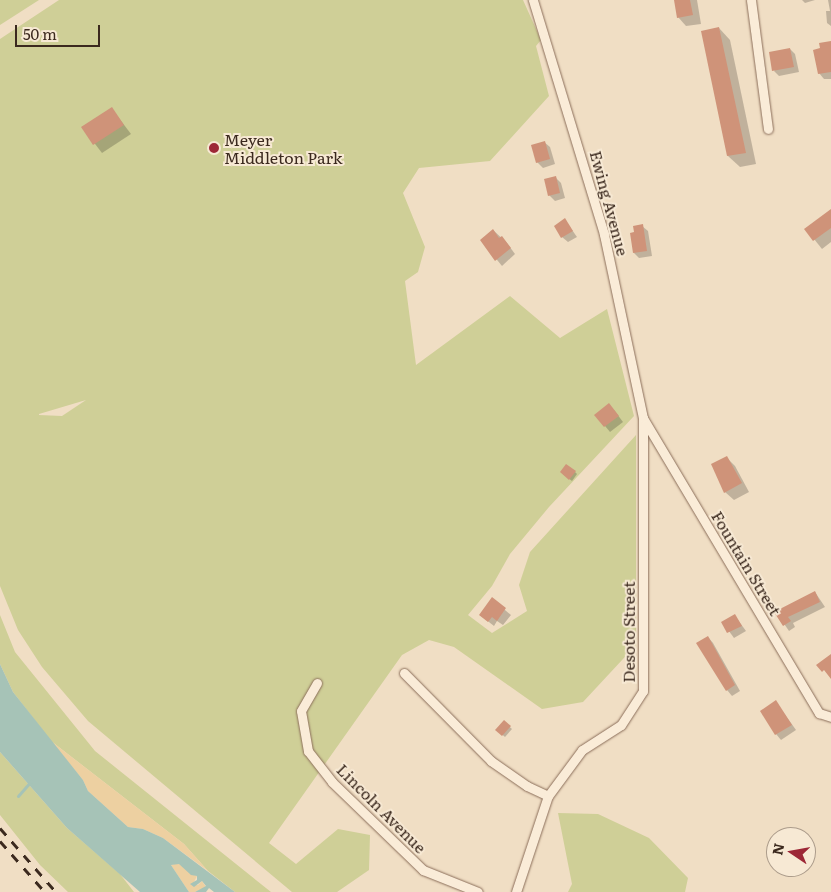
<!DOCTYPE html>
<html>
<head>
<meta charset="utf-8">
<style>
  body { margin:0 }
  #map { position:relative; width:831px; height:892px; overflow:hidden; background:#f0dec4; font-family:Literata,serif }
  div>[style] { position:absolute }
  .green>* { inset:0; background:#cfcf97 }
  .sand>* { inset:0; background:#edd0a1 }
  .water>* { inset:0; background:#a6c3b7 }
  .shadow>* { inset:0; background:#0003 }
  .stream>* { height:3px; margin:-1.5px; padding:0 1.5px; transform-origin:1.5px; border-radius:1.5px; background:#a6c3b7 }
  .building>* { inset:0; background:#cf9379 }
  .roads { filter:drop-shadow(0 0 1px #8b6e5a) drop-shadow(0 0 1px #8b6e5a) }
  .street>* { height:9px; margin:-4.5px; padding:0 4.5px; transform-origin:4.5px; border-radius:4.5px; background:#faecd8 }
  .rail>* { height:3px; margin-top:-1.5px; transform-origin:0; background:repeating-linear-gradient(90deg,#3b291e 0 9px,transparent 0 18px) }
  .dots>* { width:14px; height:14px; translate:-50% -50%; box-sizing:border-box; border:2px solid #f7e9d4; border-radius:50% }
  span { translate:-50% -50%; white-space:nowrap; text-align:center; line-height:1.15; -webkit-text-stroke:4px #f7e9d4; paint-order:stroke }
  .poi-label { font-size:16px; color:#3b291e }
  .left { translate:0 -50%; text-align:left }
  .street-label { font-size:16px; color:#3b291e }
  .north { position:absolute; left:766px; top:827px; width:50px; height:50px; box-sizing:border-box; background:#f7e9d4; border:1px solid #ac9c8b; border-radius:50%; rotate:282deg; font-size:14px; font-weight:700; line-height:20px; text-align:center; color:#3b291e }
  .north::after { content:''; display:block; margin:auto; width:18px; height:22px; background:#9d2736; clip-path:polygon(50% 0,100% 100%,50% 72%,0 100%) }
  .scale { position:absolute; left:15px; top:25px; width:85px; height:22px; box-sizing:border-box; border:2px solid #3b291e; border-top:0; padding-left:6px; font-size:15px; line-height:18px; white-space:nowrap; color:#3b291e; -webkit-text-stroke:4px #f7e9d4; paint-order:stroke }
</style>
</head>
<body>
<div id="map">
  <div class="green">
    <i style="clip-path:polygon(0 0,39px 0,0 25px)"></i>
    <i style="clip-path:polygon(evenodd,59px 0,523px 0,541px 40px,536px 46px,549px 96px,490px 161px,419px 168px,403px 193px,425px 247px,418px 272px,405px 281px,416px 365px,510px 296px,560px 338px,607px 309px,634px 416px,549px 507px,510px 554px,492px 586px,468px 615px,492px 633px,527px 611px,519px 585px,530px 552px,636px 435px,636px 645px,583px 702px,542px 709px,454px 647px,429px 640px,402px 655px,269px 843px,296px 864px,338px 829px,370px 835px,369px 870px,337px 892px,292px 892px,88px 721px,42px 667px,18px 630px,0 586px,0 39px,59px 0,86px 400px,62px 416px,39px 415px,39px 414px,86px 400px)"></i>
    <i style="clip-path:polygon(0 615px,15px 652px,95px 751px,271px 892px,235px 892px,208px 871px,184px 844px,51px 741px,13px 692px,0 664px)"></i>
    <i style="clip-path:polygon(0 752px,67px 828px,120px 874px,134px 892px,68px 892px,40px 865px,0 815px)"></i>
    <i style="clip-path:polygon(558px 813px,598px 814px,649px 838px,688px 878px,685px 892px,568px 892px,572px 884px)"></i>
  </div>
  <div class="sand">
    <i style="clip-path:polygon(51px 741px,184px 844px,208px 871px,163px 838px,143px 829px,128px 827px,88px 791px,83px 780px)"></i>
    <i style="clip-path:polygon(179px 863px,191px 874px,197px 876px,193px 884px,198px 885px,202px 881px,206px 887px,195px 892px,189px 892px,171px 865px)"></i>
  </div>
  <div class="water">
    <i style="clip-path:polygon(0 664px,13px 692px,83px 780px,88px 791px,128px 827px,143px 829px,163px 838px,235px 892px,214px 892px,209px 888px,206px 892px,195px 892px,206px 886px,202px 881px,194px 887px,190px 884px,197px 880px,197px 876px,191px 875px,179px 864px,171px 865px,189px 892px,140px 892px,67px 828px,0 752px)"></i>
  </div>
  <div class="shadow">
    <i style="clip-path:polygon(675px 0,697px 0,701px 24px,686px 26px,678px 17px)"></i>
    <i style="clip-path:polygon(802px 0,815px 0,805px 3px)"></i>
    <i style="clip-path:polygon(828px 0,831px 0,831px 26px,827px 23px,826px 11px,830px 11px)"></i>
    <i style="clip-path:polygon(719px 28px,730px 40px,756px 164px,740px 167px,728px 156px)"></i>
    <i style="clip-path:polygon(831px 42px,831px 79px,824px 79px,819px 73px,821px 49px)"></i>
    <i style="clip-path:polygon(790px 49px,795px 54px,799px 72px,779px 76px,774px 71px)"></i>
    <i style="clip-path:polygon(112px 109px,131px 134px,102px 153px,82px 127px)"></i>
    <i style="clip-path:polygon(544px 142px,550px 147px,555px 164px,543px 168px,537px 162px)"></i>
    <i style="clip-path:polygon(556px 178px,561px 183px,565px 198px,555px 201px,549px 195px)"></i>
    <i style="clip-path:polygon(831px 210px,831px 242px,822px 249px,806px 229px)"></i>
    <i style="clip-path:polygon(565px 220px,577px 237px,568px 242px,562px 237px)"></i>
    <i style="clip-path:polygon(642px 226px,648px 231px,652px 256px,639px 258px,634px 253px,635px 233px)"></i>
    <i style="clip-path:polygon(493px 230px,507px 243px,515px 254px,502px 266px,481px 240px)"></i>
    <i style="clip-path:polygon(614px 410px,623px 422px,610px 432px,596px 415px)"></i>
    <i style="clip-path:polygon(726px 457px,735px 466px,749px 492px,734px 500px,725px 492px)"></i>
    <i style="clip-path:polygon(575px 472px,577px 474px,572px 481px,563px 474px)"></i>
    <i style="clip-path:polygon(815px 592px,825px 607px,793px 623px,795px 627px,789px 631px,776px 612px)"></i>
    <i style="clip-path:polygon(492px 599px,511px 615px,503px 625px,497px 621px,494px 626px,480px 615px)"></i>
    <i style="clip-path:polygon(735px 616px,746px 631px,734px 638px,723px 623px)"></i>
    <i style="clip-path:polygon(708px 637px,713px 643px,740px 691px,732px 696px,727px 690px)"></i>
    <i style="clip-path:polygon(776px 702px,796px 730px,781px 740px,776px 734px)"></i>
    <i style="clip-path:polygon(504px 722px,512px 729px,505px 737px,497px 730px)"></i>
  </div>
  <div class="stream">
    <i style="left:18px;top:796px;width:20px;rotate:-49deg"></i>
  </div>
  <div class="building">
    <i style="clip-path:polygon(674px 0,690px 0,693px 15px,677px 18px)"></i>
    <i style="clip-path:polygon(719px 27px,746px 153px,727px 156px,701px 31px)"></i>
    <i style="clip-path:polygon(831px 41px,831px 72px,818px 74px,813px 50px,820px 48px,819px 43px)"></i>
    <i style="clip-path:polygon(790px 48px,794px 67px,772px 71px,769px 52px)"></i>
    <i style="clip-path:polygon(112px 107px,124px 125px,93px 145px,81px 127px)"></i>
    <i style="clip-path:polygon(545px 141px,550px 159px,536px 163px,531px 145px)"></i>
    <i style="clip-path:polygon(556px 176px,560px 193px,548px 196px,544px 179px)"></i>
    <i style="clip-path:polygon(831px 209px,831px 228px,813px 241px,804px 229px)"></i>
    <i style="clip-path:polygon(565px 218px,573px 231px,561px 238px,554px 226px)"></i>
    <i style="clip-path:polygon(643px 224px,647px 251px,633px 253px,630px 233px,634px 232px,633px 226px)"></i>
    <i style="clip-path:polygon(493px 229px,499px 238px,502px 236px,511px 248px,495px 261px,480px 240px)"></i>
    <i style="clip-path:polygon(609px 403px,619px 416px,604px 427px,594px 415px)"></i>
    <i style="clip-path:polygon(727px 456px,742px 483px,724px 493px,711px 464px)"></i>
    <i style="clip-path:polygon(566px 464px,576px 471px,569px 480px,560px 472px)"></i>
    <i style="clip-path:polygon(815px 591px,820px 602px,788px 617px,791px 621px,783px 626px,774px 612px)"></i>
    <i style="clip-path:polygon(492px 597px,506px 608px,497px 621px,492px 617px,488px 622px,479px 615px)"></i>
    <i style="clip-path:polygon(735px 614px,742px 626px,727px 633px,721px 622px)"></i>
    <i style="clip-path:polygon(708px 636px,735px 685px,726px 691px,696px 643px)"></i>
    <i style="clip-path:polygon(831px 654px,831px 679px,824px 670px,822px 672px,816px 665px)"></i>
    <i style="clip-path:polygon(776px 700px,792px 725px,775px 735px,760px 711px)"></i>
    <i style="clip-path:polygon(504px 720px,511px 726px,502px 736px,495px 730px)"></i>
  </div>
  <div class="roads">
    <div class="street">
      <i style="left:751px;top:0;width:130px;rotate:82.5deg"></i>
      <i style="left:643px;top:418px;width:344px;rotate:59.2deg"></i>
      <i style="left:819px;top:713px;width:13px;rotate:18deg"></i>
      <i style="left:404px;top:673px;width:124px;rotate:45.3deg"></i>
      <i style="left:491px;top:761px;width:44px;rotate:34.8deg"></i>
      <i style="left:527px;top:786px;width:23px;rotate:25deg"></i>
      <i style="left:317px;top:683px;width:32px;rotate:120deg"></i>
      <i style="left:301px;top:711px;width:41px;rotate:80.1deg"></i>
      <i style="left:308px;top:751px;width:39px;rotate:52deg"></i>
      <i style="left:332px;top:782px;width:127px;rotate:44deg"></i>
      <i style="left:423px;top:870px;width:59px;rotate:21.8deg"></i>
      <i style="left:516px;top:892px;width:101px;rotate:-71.6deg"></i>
      <i style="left:548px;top:796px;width:57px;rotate:-53.5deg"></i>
      <i style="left:582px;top:750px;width:46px;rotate:-32.7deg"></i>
      <i style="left:621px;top:725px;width:40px;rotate:-57.1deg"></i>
      <i style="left:643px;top:691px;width:273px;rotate:-90deg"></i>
      <i style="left:643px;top:418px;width:188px;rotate:-102deg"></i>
      <i style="left:604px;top:234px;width:245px;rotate:-106.9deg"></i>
    </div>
  </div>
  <div class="rail">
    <i style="left:0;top:828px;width:85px;rotate:48.8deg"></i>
    <i style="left:0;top:841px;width:68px;rotate:48.6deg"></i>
  </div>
  <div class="dots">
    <i style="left:214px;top:148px;background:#9d2736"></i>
  </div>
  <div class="poi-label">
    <span class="left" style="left:224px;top:148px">Meyer<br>Middleton Park</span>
  </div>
  <div class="street-label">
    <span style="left:610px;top:203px;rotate:75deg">Ewing Avenue</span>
    <span style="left:747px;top:563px;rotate:59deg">Fountain Street</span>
    <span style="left:628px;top:632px;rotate:-90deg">Desoto Street</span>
    <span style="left:382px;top:808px;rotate:45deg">Lincoln Avenue</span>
  </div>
  <div class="north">N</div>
  <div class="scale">50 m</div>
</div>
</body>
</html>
